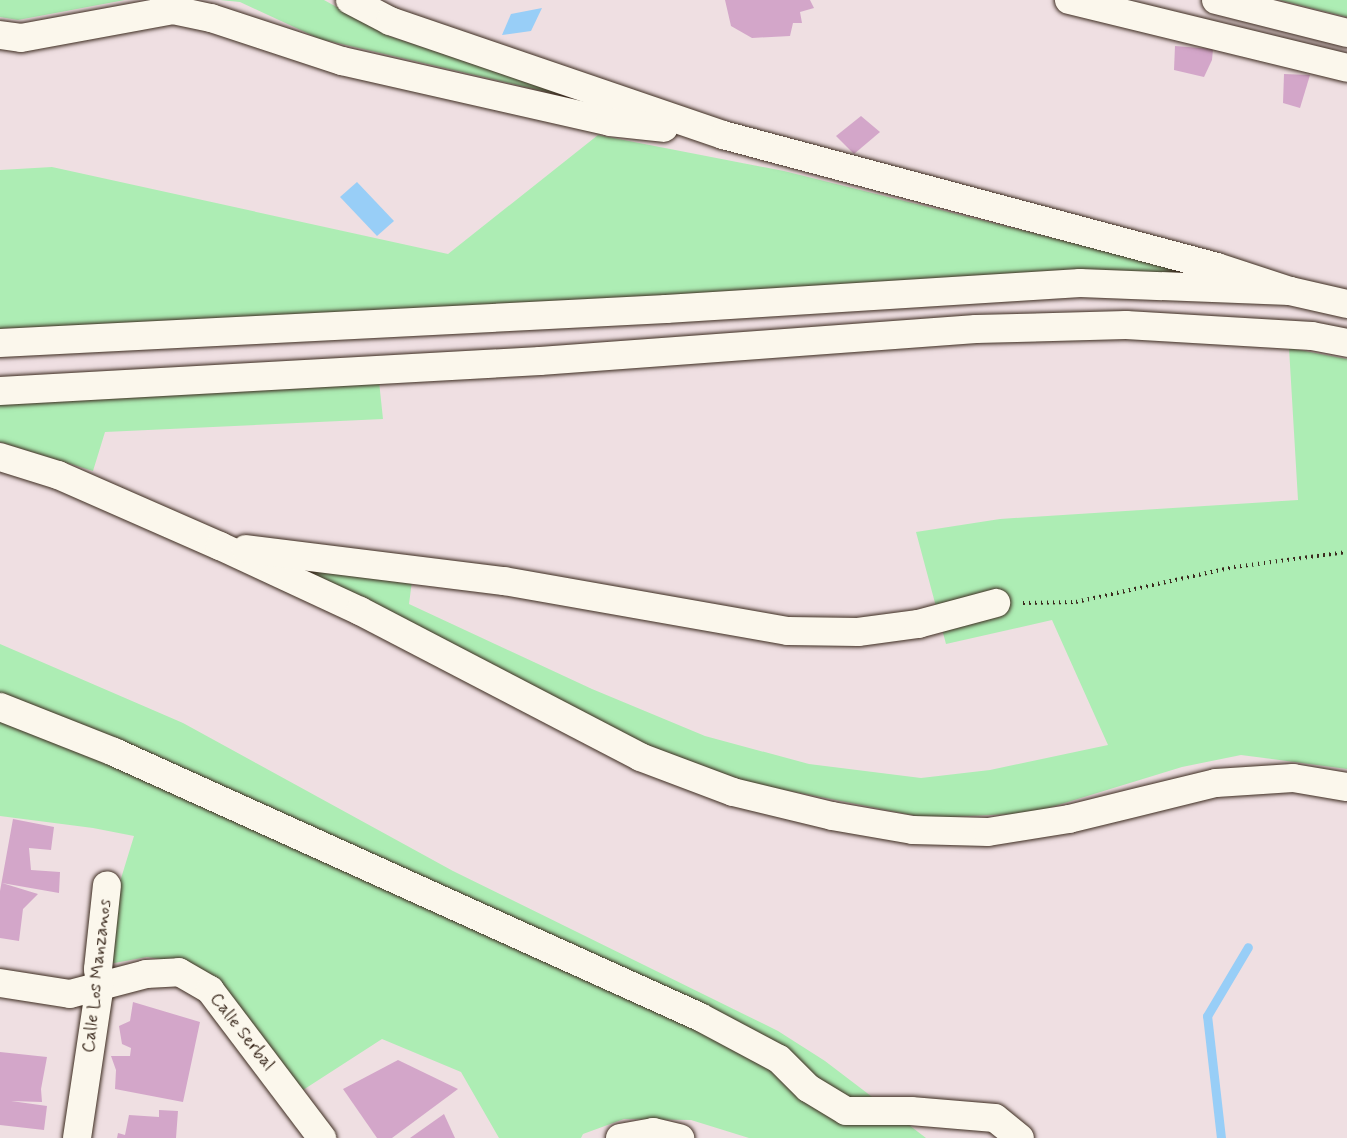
<!DOCTYPE html>
<html>
<head>
<meta charset="utf-8">
<style>
  body { margin:0 }
  #map { position:relative; width:1347px; height:1138px; overflow:hidden; background:#efdfe2; font-family:Mynerve,sans-serif }
  div>[style] { position:absolute }
  .green>* { inset:0; background:#adedb4 }
  .water>* { inset:0; background:#98cef7 }
  .stream>* { height:9px; margin:-4.5px; padding:0 4.5px; transform-origin:4.5px; border-radius:4.5px; background:#98cef7 }
  .building>* { inset:0; background:#d3a6c9 }
  .path>* { height:4px; margin-top:-2px; transform-origin:0; background:repeating-linear-gradient(90deg,#3b2a1e 0 1.5px,transparent 0 6px) }
  .roads { filter:drop-shadow(0 0 2px #3b2a1e) drop-shadow(0 0 2px #3b2a1e) }
  .street>* { height:28px; margin:-14px; padding:0 14px; transform-origin:14px; border-radius:14px; background:#fbf7ec }
  span { translate:-50% -50%; white-space:nowrap; text-align:center; line-height:1.15; -webkit-text-stroke:4.5px #fbf7ec; paint-order:stroke }
  .street-label { font-size:18px; color:#3b2a1e }
</style>
</head>
<body>
<div id="map">
  <div class="green">
    <i style="clip-path:polygon(0 0,125px 0,18px 20px,0 17px)"></i>
    <i style="clip-path:polygon(220px 0,324px 0,389px 36px,586px 101px,320px 39px,240px 2px)"></i>
    <i style="clip-path:polygon(1279px 0,1347px 0,1347px 17px)"></i>
    <i style="clip-path:polygon(598px 135px,784px 171px,1197px 274px,0 329px,0 170px,52px 167px,448px 254px)"></i>
    <i style="clip-path:polygon(1289px 348px,1347px 359px,1347px 769px,1241px 755px,1182px 767px,1032px 813px,927px 818px,754px 784px,662px 753px,286px 564px,412px 581px,409px 604px,592px 689px,705px 736px,809px 764px,921px 778px,990px 770px,1108px 745px,1052px 620px,946px 644px,916px 532px,1000px 519px,1298px 500px)"></i>
    <i style="clip-path:polygon(379px 381px,383px 419px,105px 432px,93px 471px,0 442px,0 403px)"></i>
    <i style="clip-path:polygon(0 644px,183px 723px,453px 871px,778px 1031px,825px 1061px,926px 1138px,749px 1138px,691px 1120px,624px 1119px,583px 1134px,581px 1138px,499px 1138px,461px 1072px,382px 1039px,303px 1090px,181px 962px,147px 957px,109px 964px,119px 885px,134px 836px,93px 828px,0 816px)"></i>
  </div>
  <div class="water">
    <i style="clip-path:polygon(542px 8px,531px 31px,502px 35px,511px 14px)"></i>
    <i style="clip-path:polygon(357px 182px,394px 221px,377px 236px,340px 197px)"></i>
  </div>
  <div class="stream">
    <i style="left:1221px;top:1138px;width:123px;rotate:-96.5deg"></i>
    <i style="left:1207px;top:1016px;width:80px;rotate:-59.3deg"></i>
  </div>
  <div class="building">
    <i style="clip-path:polygon(725px 0,810px 0,814px 8px,800px 12px,802px 23px,793px 23px,790px 36px,752px 38px,731px 26px)"></i>
    <i style="clip-path:polygon(1175px 46px,1213px 49px,1212px 60px,1204px 77px,1174px 70px)"></i>
    <i style="clip-path:polygon(1284px 74px,1310px 75px,1300px 108px,1283px 103px)"></i>
    <i style="clip-path:polygon(861px 116px,880px 132px,854px 154px,836px 136px)"></i>
    <i style="clip-path:polygon(13px 819px,54px 827px,51px 850px,29px 848px,31px 870px,60px 872px,59px 893px,2px 883px,38px 894px,23px 909px,19px 941px,0 938px,0 891px)"></i>
    <i style="clip-path:polygon(133px 1002px,200px 1022px,183px 1102px,115px 1089px,116px 1070px,111px 1056px,130px 1056px,131px 1048px,122px 1044px,119px 1026px,130px 1021px)"></i>
    <i style="clip-path:polygon(0 1052px,47px 1057px,41px 1089px,42px 1102px,11px 1101px,47px 1106px,44px 1130px,0 1125px)"></i>
    <i style="clip-path:polygon(398px 1060px,458px 1089px,392px 1138px,377px 1138px,343px 1089px)"></i>
    <i style="clip-path:polygon(159px 1110px,178px 1111px,176px 1138px,117px 1138px,118px 1133px,125px 1135px,129px 1115px,159px 1117px)"></i>
    <i style="clip-path:polygon(444px 1114px,455px 1138px,410px 1138px)"></i>
  </div>
  <div class="path">
    <i style="left:1023px;top:603px;width:53px;rotate:-1.1deg"></i>
    <i style="left:1076px;top:602px;width:162px;rotate:-12.5deg"></i>
    <i style="left:1234px;top:567px;width:114px;rotate:-7.6deg"></i>
  </div>
  <div class="roads">
    <div class="street">
      <i style="left:350px;top:0;width:45px;rotate:27.7deg"></i>
      <i style="left:390px;top:21px;width:352px;rotate:18.9deg"></i>
      <i style="left:723px;top:135px;width:511px;rotate:14.96deg"></i>
      <i style="left:1217px;top:267px;width:77px;rotate:18.2deg"></i>
      <i style="left:1290px;top:291px;width:58px;rotate:12.8deg"></i>
      <i style="left:1069px;top:0;width:286px;rotate:13.7deg"></i>
      <i style="left:1216px;top:0;width:135px;rotate:14.1deg"></i>
      <i style="left:0;top:35px;width:21px;rotate:8deg"></i>
      <i style="left:21px;top:38px;width:155px;rotate:-10.4deg"></i>
      <i style="left:173px;top:10px;width:39px;rotate:12deg"></i>
      <i style="left:211px;top:18px;width:138px;rotate:18.2deg"></i>
      <i style="left:342px;top:61px;width:275px;rotate:12.8deg"></i>
      <i style="left:610px;top:122px;width:54px;rotate:6.3deg"></i>
      <i style="left:0;top:343px;width:667px;rotate:-2.92deg"></i>
      <i style="left:666px;top:309px;width:415px;rotate:-3.6deg"></i>
      <i style="left:1080px;top:283px;width:210px;rotate:2.2deg"></i>
      <i style="left:0;top:391px;width:541px;rotate:-3.18deg"></i>
      <i style="left:540px;top:361px;width:437px;rotate:-4.2deg"></i>
      <i style="left:976px;top:329px;width:150px;rotate:-1.5deg"></i>
      <i style="left:1126px;top:325px;width:186px;rotate:3.4deg"></i>
      <i style="left:1312px;top:336px;width:36px;rotate:11deg"></i>
      <i style="left:0;top:457px;width:61px;rotate:17.2deg"></i>
      <i style="left:58px;top:475px;width:177px;rotate:23.7deg"></i>
      <i style="left:220px;top:546px;width:154px;rotate:24.9deg"></i>
      <i style="left:360px;top:611px;width:316px;rotate:27.5deg"></i>
      <i style="left:640px;top:757px;width:99px;rotate:20.6deg"></i>
      <i style="left:733px;top:792px;width:102px;rotate:13.6deg"></i>
      <i style="left:832px;top:816px;width:82px;rotate:9.8deg"></i>
      <i style="left:913px;top:830px;width:75px;rotate:1.5deg"></i>
      <i style="left:988px;top:832px;width:82px;rotate:-9.1deg"></i>
      <i style="left:1069px;top:819px;width:151px;rotate:-13.8deg"></i>
      <i style="left:1216px;top:783px;width:77px;rotate:-3.7deg"></i>
      <i style="left:1293px;top:778px;width:55px;rotate:9.5deg"></i>
      <i style="left:246px;top:549px;width:260px;rotate:7.1deg"></i>
      <i style="left:504px;top:581px;width:288px;rotate:10deg"></i>
      <i style="left:788px;top:631px;width:70px;rotate:0.8deg"></i>
      <i style="left:858px;top:632px;width:61px;rotate:-7.6deg"></i>
      <i style="left:918px;top:624px;width:81px;rotate:-15.1deg"></i>
      <i style="left:0;top:707px;width:123px;rotate:21.5deg"></i>
      <i style="left:114px;top:752px;width:643px;rotate:24.33deg"></i>
      <i style="left:700px;top:1017px;width:89px;rotate:28deg"></i>
      <i style="left:779px;top:1059px;width:41px;rotate:45deg"></i>
      <i style="left:808px;top:1088px;width:44px;rotate:31.2deg"></i>
      <i style="left:846px;top:1111px;width:65px"></i>
      <i style="left:911px;top:1111px;width:84px;rotate:4.8deg"></i>
      <i style="left:995px;top:1118px;width:32px;rotate:39deg"></i>
      <i style="left:0;top:983px;width:71px;rotate:8.9deg"></i>
      <i style="left:70px;top:994px;width:79px;rotate:-14.7deg"></i>
      <i style="left:146px;top:974px;width:33px;rotate:-3deg"></i>
      <i style="left:179px;top:972px;width:36px;rotate:30deg"></i>
      <i style="left:210px;top:990px;width:186px;rotate:52.9deg"></i>
      <i style="left:77px;top:1138px;width:155px;rotate:-81.5deg"></i>
      <i style="left:100px;top:985px;width:16px;rotate:-97deg"></i>
      <i style="left:98px;top:969px;width:84px;rotate:-83.9deg"></i>
      <i style="left:620px;top:1138px;width:34px;rotate:-10deg"></i>
      <i style="left:653px;top:1132px;width:28px;rotate:13deg"></i>
    </div>
  </div>
  <div class="street-label">
    <span style="left:97px;top:976px;rotate:-84deg">Calle Los Manzanos</span>
    <span style="left:242px;top:1032px;rotate:52deg">Calle Serbal</span>
  </div>
</div>
</body>
</html>
